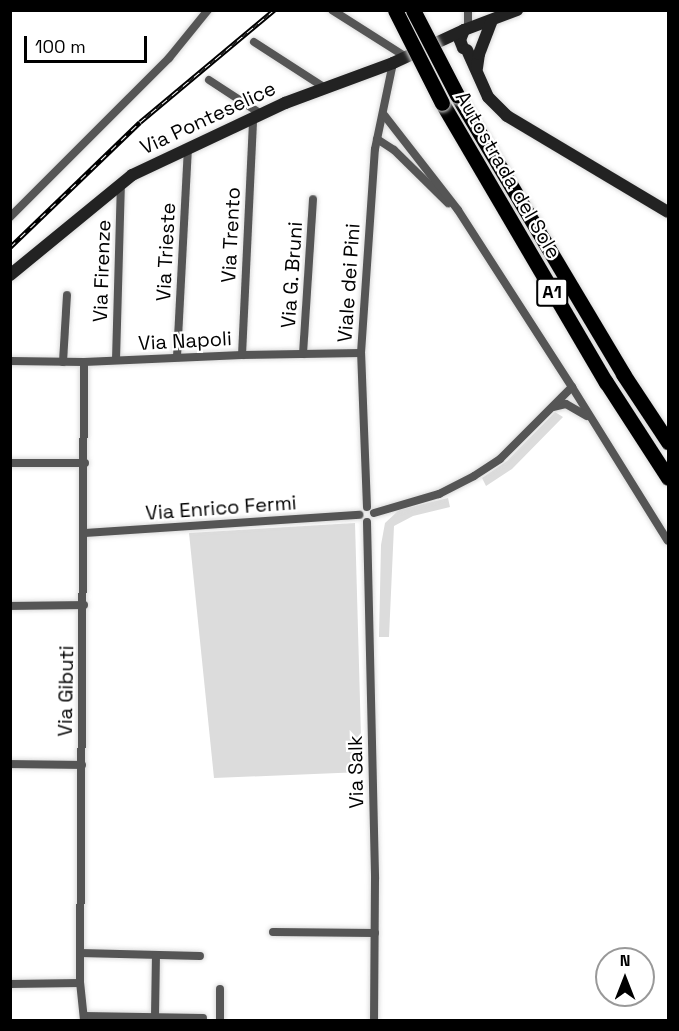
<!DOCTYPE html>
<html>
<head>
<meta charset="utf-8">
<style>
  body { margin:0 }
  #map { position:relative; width:679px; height:1031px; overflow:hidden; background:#fff; font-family:"Space Grotesk",sans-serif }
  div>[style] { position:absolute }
  .green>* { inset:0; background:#dcdcdc }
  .roads { filter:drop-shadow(0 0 2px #dbdbdb) drop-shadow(0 0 2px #dbdbdb) }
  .street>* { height:8px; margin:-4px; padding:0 4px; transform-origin:4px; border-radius:4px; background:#555 }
  .secondary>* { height:12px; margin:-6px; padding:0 6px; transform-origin:6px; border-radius:6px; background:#222 }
  .highway>* { height:15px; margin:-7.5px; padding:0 7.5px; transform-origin:7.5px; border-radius:7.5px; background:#000 }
  .rail>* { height:4.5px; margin-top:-2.25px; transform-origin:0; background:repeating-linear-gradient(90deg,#fff 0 7px,#000 0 14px); box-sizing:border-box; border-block:2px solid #000 }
  .bridges { filter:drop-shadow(0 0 2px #dbdbdb) drop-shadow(0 0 2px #dbdbdb) }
  .highway-bridge>* { height:15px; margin:-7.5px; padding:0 7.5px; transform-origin:7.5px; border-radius:7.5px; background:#000 }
  span { translate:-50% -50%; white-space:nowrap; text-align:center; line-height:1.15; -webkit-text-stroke:4.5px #fff; paint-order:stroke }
  .shield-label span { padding:2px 4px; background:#fff; border:2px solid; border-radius:4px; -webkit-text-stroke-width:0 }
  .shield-label { font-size:18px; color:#000; font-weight:700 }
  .street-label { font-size:20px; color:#000 }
  .frame { position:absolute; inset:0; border:12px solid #000; pointer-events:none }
  .north { position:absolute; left:595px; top:947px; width:60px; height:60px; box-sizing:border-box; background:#fff; border:2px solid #999; border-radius:50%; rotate:0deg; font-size:16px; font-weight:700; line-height:24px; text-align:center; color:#000 }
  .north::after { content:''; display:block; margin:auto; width:21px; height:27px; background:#000; clip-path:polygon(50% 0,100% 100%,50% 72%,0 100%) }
  .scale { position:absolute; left:24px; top:36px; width:123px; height:27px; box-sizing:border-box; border:3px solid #000; border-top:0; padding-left:8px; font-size:18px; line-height:21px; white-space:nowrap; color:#000; -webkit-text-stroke:4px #fff; paint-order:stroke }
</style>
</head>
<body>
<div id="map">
  <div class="green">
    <i style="clip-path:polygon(555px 412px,563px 417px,512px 469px,486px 486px,482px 478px,507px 461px)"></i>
    <i style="clip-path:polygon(448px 498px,450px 507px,413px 516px,394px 526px,389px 637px,379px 637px,381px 545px,385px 523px,399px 510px)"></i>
    <i style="clip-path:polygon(355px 523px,362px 772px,214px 778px,189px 533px)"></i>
  </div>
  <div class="roads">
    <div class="street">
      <i style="left:332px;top:10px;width:88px;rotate:32.4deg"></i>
      <i style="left:468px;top:28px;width:18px;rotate:-90deg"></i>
      <i style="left:254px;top:42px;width:85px;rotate:32.9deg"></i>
      <i style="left:209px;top:80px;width:62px;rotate:33.2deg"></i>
      <i style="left:377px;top:139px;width:20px;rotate:33deg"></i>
      <i style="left:394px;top:150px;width:76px;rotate:44.5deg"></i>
      <i style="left:10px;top:217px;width:225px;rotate:-45deg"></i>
      <i style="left:169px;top:58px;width:62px;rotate:-50.9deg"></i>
      <i style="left:303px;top:354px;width:155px;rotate:-86.3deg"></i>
      <i style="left:242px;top:355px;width:237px;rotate:-87.3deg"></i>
      <i style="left:177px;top:357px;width:209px;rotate:-87deg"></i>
      <i style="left:116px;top:360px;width:176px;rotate:-88.4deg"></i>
      <i style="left:10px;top:361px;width:74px;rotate:0.8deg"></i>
      <i style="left:84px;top:362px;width:158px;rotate:-2.5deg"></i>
      <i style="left:242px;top:355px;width:119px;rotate:-1deg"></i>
      <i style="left:63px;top:362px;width:67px;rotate:-86.6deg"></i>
      <i style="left:572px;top:387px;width:181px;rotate:58.1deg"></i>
      <i style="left:553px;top:407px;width:13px;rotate:-13deg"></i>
      <i style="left:566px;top:404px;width:24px;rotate:30deg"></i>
      <i style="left:10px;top:463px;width:75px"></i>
      <i style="left:367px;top:507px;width:154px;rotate:-92.2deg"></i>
      <i style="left:361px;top:353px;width:204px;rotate:-86.1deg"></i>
      <i style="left:375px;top:149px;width:88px;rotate:-78.2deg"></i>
      <i style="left:374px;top:513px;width:68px;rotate:-16.3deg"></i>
      <i style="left:439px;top:494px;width:39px;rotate:-27deg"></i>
      <i style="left:474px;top:476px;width:31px;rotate:-33deg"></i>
      <i style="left:500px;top:459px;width:102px;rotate:-45deg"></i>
      <i style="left:572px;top:387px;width:211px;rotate:-122.8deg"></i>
      <i style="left:458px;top:210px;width:120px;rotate:-127.9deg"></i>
      <i style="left:367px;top:522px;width:357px;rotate:88.7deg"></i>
      <i style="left:375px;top:879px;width:141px;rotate:90.4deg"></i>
      <i style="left:85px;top:533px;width:275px;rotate:-3.8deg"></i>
      <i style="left:10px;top:606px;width:74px;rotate:-0.8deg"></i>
      <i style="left:10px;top:764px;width:72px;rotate:0.8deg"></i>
      <i style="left:273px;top:932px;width:102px;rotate:0.6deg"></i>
      <i style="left:80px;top:953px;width:120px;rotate:1.4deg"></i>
      <i style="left:10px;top:984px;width:70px;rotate:-0.8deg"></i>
      <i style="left:220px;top:989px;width:31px;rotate:90deg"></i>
      <i style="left:84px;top:1016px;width:119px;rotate:1deg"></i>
      <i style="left:155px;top:1017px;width:62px;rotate:-89.1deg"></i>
      <i style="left:84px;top:1020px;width:37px;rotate:-96deg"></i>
      <i style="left:80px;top:983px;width:621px;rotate:-89.63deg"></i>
    </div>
    <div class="secondary">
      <i style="left:463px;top:48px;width:9px;rotate:-111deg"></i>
      <i style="left:460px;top:40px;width:11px;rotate:-68deg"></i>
      <i style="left:464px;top:30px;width:57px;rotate:-20.7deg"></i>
      <i style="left:467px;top:50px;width:51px;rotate:65.9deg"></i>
      <i style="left:488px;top:97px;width:27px;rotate:45deg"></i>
      <i style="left:507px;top:116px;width:187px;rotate:30.8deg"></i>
      <i style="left:477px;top:68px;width:14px;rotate:-82deg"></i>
      <i style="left:479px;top:54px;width:36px;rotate:-69deg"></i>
      <i style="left:10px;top:275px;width:158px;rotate:-39.3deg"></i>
      <i style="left:132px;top:175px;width:169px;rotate:-25.2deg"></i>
      <i style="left:285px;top:103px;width:115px;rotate:-20.3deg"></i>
      <i style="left:393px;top:63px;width:78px;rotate:-24.9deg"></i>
    </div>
    <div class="highway">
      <i style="left:457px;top:95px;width:325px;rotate:59.2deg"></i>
      <i style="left:623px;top:374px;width:82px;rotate:56.5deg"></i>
      <i style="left:442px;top:103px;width:324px;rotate:59.6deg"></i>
      <i style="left:606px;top:382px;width:114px;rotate:57.1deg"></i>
    </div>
  </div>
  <div class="rail">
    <i style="left:10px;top:247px;width:180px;rotate:-43.9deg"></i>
    <i style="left:140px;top:122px;width:175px;rotate:-39.9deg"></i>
  </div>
  <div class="bridges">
    <div class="highway-bridge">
      <i style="left:395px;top:10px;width:104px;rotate:63.2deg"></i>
      <i style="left:413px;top:10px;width:96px;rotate:62.6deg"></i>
    </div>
  </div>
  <div class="shield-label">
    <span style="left:552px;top:292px">A1</span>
  </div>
  <div class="street-label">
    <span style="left:208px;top:118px;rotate:-25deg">Via Ponteselice</span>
    <span style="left:508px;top:175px;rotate:60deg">Autostrada del Sole</span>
    <span style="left:231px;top:235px;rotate:-87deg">Via Trento</span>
    <span style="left:166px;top:252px;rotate:-87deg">Via Trieste</span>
    <span style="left:102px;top:271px;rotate:-88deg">Via Firenze</span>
    <span style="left:292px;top:275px;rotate:-86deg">Via G. Bruni</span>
    <span style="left:349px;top:283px;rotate:-86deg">Viale dei Pini</span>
    <span style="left:185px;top:341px;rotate:-3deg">Via Napoli</span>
    <span style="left:221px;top:508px;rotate:-4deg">Via Enrico Fermi</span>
    <span style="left:66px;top:691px;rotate:-89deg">Via Gibuti</span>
    <span style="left:356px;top:772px;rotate:-91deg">Via Salk</span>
  </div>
  <div class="frame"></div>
  <div class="north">N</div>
  <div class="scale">100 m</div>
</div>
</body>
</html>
